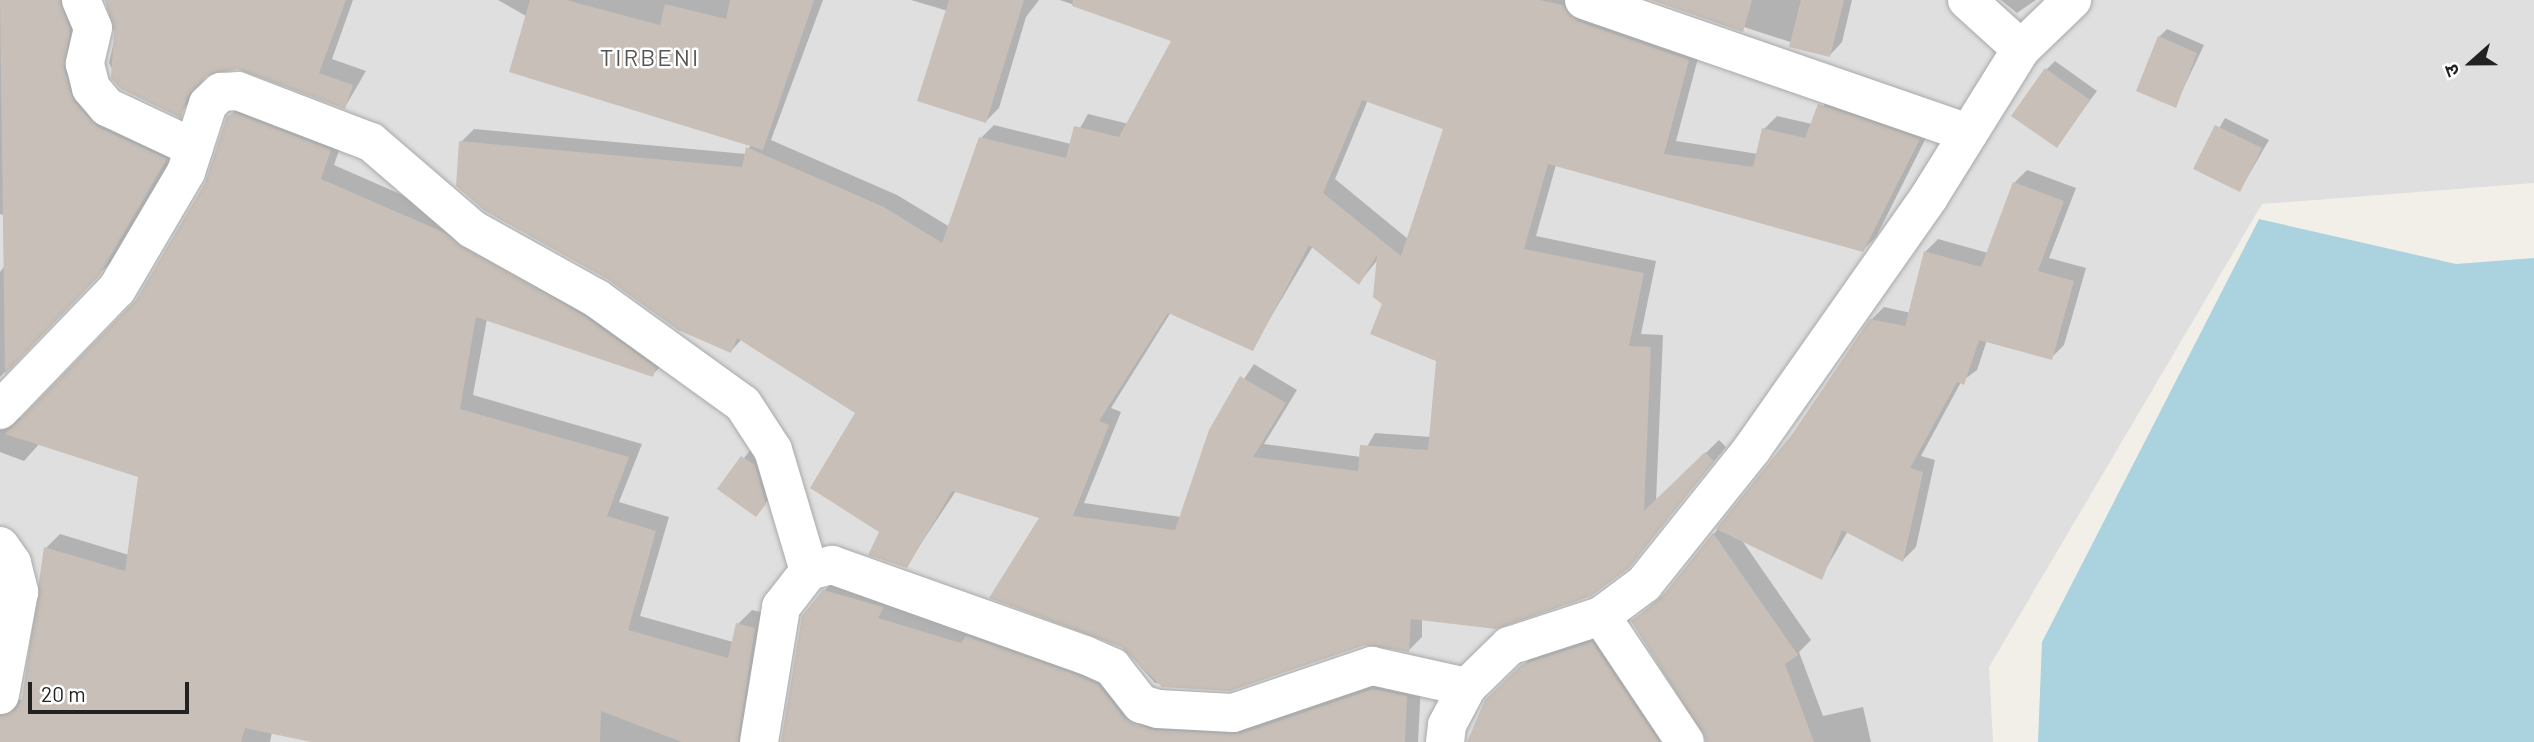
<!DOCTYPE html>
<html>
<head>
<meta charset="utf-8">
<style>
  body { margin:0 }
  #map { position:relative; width:2534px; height:742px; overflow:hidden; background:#f2efe9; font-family:Barlow,"Noto Sans Devanagari",sans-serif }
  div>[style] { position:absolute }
  .residential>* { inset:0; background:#e0dfdf }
  .water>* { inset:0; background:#aad3df }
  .shadow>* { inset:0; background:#0003 }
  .building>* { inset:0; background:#c7bfb8 }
  .roads { filter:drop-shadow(0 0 2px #a9a9a9) drop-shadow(0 0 2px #a9a9a9) }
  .street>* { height:38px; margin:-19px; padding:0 19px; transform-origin:19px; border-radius:19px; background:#fff }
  span { translate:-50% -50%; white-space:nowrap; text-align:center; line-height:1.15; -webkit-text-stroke:5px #fff; paint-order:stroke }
  .quarter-label { font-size:24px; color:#555; letter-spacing:2px }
  .north { position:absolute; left:2436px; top:28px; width:70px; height:70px; -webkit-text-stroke:5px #fff; paint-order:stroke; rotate:249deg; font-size:19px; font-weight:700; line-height:28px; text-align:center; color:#222 }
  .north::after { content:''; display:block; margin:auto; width:24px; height:32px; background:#222; clip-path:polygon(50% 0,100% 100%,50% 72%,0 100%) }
  .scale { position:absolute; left:28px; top:682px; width:161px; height:32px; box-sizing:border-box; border:4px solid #222; border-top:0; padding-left:9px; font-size:21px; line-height:24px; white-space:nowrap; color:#222; -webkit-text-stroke:5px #fff; paint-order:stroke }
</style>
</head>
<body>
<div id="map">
  <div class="residential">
    <i style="clip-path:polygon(0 0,2534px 0,2534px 183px,2262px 204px,1989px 667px,1993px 742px,0 742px)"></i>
  </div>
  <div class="water">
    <i style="clip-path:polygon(2259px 219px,2456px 264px,2534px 258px,2534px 742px,2038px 742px,2042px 642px)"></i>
  </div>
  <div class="shadow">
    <i style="clip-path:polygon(0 0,78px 0,87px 87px,180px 145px,113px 260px,0 377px,0 272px,34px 226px,0 214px)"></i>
    <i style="clip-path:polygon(106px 0,353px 0,332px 59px,366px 71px,345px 107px,237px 67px,207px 74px,180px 115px,122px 88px,109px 63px,116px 32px)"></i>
    <i style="clip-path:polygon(evenodd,498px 0,823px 0,771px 140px,897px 195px,950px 227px,981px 138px,994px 125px,1071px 144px,1088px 114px,1129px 124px,1174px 40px,1060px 0,1582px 0,1701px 47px,1676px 141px,1758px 154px,1764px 129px,1777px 116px,1812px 124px,1832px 92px,1932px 126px,1876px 237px,1863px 250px,1556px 165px,1536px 236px,1656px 261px,1641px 334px,1663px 335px,1656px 502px,1719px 440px,1726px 447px,1628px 567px,1422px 618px,1422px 637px,1409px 650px,1365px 643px,1230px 689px,1155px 683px,1122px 646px,1041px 517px,956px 491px,906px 566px,881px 532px,857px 413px,742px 339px,731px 351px,461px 142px,474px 129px,746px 154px,751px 144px,498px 0,1368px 100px,1445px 127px,1408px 239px,1335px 179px,1368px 100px,498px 0,1313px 246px,1359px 283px,1379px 258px,1384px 303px,1438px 360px,1431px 437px,1375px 433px,1361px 457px,1264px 444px,1297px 390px,1254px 364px,1210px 430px,1181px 517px,1084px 503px,1121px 412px,1111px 408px,1171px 312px,1252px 349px,1313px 246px)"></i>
    <i style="clip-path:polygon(911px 0,1039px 0,1026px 17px,999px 108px,986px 121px,948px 11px)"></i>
    <i style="clip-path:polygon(1661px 0,1852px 0,1842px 42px,1830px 55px)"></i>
    <i style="clip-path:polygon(2001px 0,2036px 0,2017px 13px)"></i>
    <i style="clip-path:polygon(2167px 29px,2204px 45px,2175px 106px,2159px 37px)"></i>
    <i style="clip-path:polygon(2055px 61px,2097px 91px,2057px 145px,2047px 69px)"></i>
    <i style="clip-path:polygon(243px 103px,344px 136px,334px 165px,457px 219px,666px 361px,652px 375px,487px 319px,473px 395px,642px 444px,619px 502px,669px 517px,640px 616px,733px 642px,738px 624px,752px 610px,768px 614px,759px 742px,320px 742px,272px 732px,270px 742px,0 742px,0 698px,23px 700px,46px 548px,60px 534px,129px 555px,140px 476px,40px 443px,24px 461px,0 452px,0 413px,21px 418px,31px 412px,134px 305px,207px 184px,229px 117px)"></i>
    <i style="clip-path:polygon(2225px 118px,2269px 140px,2240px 190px,2196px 168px)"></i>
    <i style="clip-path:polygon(2027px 170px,2076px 188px,2049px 258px,2086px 268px,2064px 345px,2051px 358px,1987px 340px,1977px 370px,1961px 382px,1921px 456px,1935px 460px,1916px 547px,1903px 560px,1848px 531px,1821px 577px,1741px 539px,1811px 640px,1799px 652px,1823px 716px,1863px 707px,1871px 742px,1706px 742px,1705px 730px,1633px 621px,1669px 590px,1794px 434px,1871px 320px,1884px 307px,1911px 313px,1925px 252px,1938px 239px,1988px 253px,2014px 183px)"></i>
    <i style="clip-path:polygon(751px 449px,773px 494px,756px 515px,720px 489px)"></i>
    <i style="clip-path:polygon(838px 577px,1091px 662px,1138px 704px,1388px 675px,1421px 683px,1418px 742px,783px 742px,824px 591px)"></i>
    <i style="clip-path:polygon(1606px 629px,1684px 742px,1470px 742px,1486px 701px,1537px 652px)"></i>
  </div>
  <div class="building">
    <i style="clip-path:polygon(0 0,60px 0,70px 30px,64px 69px,74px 102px,98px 127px,167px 159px,99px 276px,5px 374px)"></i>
    <i style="clip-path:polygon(105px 0,346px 0,319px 73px,353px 85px,345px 109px,237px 69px,206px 76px,187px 97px,181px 118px,121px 89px,111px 78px,114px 32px)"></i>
    <i style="clip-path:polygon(530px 0,566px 0,660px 25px,665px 4px,726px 19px,730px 0,814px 0,763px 150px,509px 72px)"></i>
    <i style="clip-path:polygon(949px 0,1024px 0,986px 123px,917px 101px)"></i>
    <i style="clip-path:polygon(evenodd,1073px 0,1539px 0,1563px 5px,1577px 21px,1689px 60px,1664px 154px,1753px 167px,1762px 128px,1805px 138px,1818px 104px,1920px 139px,1863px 252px,1548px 164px,1524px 249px,1644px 273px,1629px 346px,1651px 347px,1644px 511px,1705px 452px,1714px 461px,1629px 568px,1591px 596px,1496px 629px,1411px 619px,1409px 652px,1365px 645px,1230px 691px,1162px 687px,1121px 647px,989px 598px,1039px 518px,952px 491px,907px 568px,868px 555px,879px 532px,810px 488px,855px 413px,737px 338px,731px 353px,678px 330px,607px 279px,485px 211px,456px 186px,459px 141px,742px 167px,746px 147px,884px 207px,942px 243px,979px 137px,1066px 158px,1074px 126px,1119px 137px,1171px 41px,1072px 6px,1073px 0,1362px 100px,1443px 129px,1401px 256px,1323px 193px,1362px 100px,1073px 0,1309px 245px,1359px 285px,1377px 255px,1373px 297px,1382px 304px,1370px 334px,1436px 361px,1428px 450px,1360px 445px,1358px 471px,1253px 457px,1286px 403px,1240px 376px,1209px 430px,1175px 530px,1073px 516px,1109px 425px,1099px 421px,1168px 313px,1253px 351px,1309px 245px)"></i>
    <i style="clip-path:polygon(1651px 0,1752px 0,1743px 32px)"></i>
    <i style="clip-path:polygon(1801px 0,1844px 0,1830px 57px,1789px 47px)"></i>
    <i style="clip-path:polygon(2158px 36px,2197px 53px,2176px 108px,2136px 91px)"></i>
    <i style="clip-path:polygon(2045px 68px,2090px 100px,2057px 148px,2011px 116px)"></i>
    <i style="clip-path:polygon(235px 113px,331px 150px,321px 179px,443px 232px,584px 316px,656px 368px,653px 377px,476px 317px,460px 409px,629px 457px,607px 516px,656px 531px,628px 630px,728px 658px,736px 623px,755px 628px,738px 742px,682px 742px,601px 711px,600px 742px,311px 742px,245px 728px,241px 742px,0 742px,0 716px,16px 710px,22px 699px,44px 547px,125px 571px,138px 477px,5px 434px,136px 300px,205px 183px,227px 116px)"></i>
    <i style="clip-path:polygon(2215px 125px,2262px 148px,2240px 192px,2193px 169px)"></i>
    <i style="clip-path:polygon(2013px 182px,2064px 201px,2038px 271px,2074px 281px,2052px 360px,1979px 340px,1964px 385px,1957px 382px,1910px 468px,1923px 472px,1903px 562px,1842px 530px,1822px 580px,1716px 529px,1793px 433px,1870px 319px,1905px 326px,1924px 251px,1981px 267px)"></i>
    <i style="clip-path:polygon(741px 456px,755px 465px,766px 504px,756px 517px,717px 489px)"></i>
    <i style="clip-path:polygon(1713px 533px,1798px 655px,1785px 664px,1814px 742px,1707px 742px,1631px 621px,1661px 598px)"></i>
    <i style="clip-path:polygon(823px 590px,884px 607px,878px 618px,961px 643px,966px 636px,1077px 675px,1098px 685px,1124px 718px,1152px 730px,1240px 734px,1373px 689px,1407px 696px,1405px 742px,781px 742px,802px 616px)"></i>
    <i style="clip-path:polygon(1592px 642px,1659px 742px,1467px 742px,1485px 700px,1521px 665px)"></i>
  </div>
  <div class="roads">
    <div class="street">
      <i style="left:81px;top:0;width:30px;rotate:67deg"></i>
      <i style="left:93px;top:28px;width:37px;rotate:103deg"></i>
      <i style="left:85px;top:64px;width:25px;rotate:76deg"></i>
      <i style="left:91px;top:88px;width:25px;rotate:50deg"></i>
      <i style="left:107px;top:107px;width:96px;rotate:25.2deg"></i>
      <i style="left:1584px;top:0;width:407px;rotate:19.1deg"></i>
      <i style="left:1967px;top:0;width:73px;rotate:42.2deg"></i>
      <i style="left:0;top:410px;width:168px;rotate:-46deg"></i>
      <i style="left:117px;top:289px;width:136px;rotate:-59.5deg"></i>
      <i style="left:186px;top:172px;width:71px;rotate:-72.1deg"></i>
      <i style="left:208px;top:104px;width:18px;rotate:-43deg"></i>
      <i style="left:221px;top:92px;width:17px;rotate:-3deg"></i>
      <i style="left:238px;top:91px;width:142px;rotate:21deg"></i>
      <i style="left:371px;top:142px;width:133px;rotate:40.7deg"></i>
      <i style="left:472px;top:229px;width:142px;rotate:29.1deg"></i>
      <i style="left:596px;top:298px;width:181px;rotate:35.8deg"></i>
      <i style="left:743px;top:404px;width:55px;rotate:56.9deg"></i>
      <i style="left:773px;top:450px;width:126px;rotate:73.4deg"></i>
      <i style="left:0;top:546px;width:21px;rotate:55deg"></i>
      <i style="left:12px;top:563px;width:30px;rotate:76deg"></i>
      <i style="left:19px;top:592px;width:105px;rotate:100.5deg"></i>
      <i style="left:1601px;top:616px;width:151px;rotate:56.3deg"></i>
      <i style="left:759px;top:742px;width:137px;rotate:-80.7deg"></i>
      <i style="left:781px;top:607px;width:46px;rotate:-52.1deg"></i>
      <i style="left:809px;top:571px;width:24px;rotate:-15deg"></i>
      <i style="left:832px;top:565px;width:269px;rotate:19.6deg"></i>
      <i style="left:1085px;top:655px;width:30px;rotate:24deg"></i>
      <i style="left:1112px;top:667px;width:47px;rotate:51.9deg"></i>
      <i style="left:1141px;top:704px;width:18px;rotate:16deg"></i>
      <i style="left:1158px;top:709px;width:75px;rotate:3.1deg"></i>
      <i style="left:1233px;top:713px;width:147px;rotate:-18.7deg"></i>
      <i style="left:1372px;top:666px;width:97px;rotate:12.5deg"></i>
      <i style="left:1445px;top:742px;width:17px;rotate:-83deg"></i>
      <i style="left:1447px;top:725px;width:43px;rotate:-62.2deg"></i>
      <i style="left:1467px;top:687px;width:59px;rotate:-44.3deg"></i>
      <i style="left:1509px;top:646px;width:97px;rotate:-18.1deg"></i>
      <i style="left:1601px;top:616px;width:54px;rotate:-36.7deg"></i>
      <i style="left:1644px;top:584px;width:173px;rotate:-51.3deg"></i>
      <i style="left:1752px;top:449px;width:308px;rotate:-54.9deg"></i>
      <i style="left:1929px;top:197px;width:174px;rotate:-58.1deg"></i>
      <i style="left:2021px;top:49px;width:71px;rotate:-43.9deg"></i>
    </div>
  </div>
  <div class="quarter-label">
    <span style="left:650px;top:57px">TIRBENI</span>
  </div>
  <div class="north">उ</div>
  <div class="scale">20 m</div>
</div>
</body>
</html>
